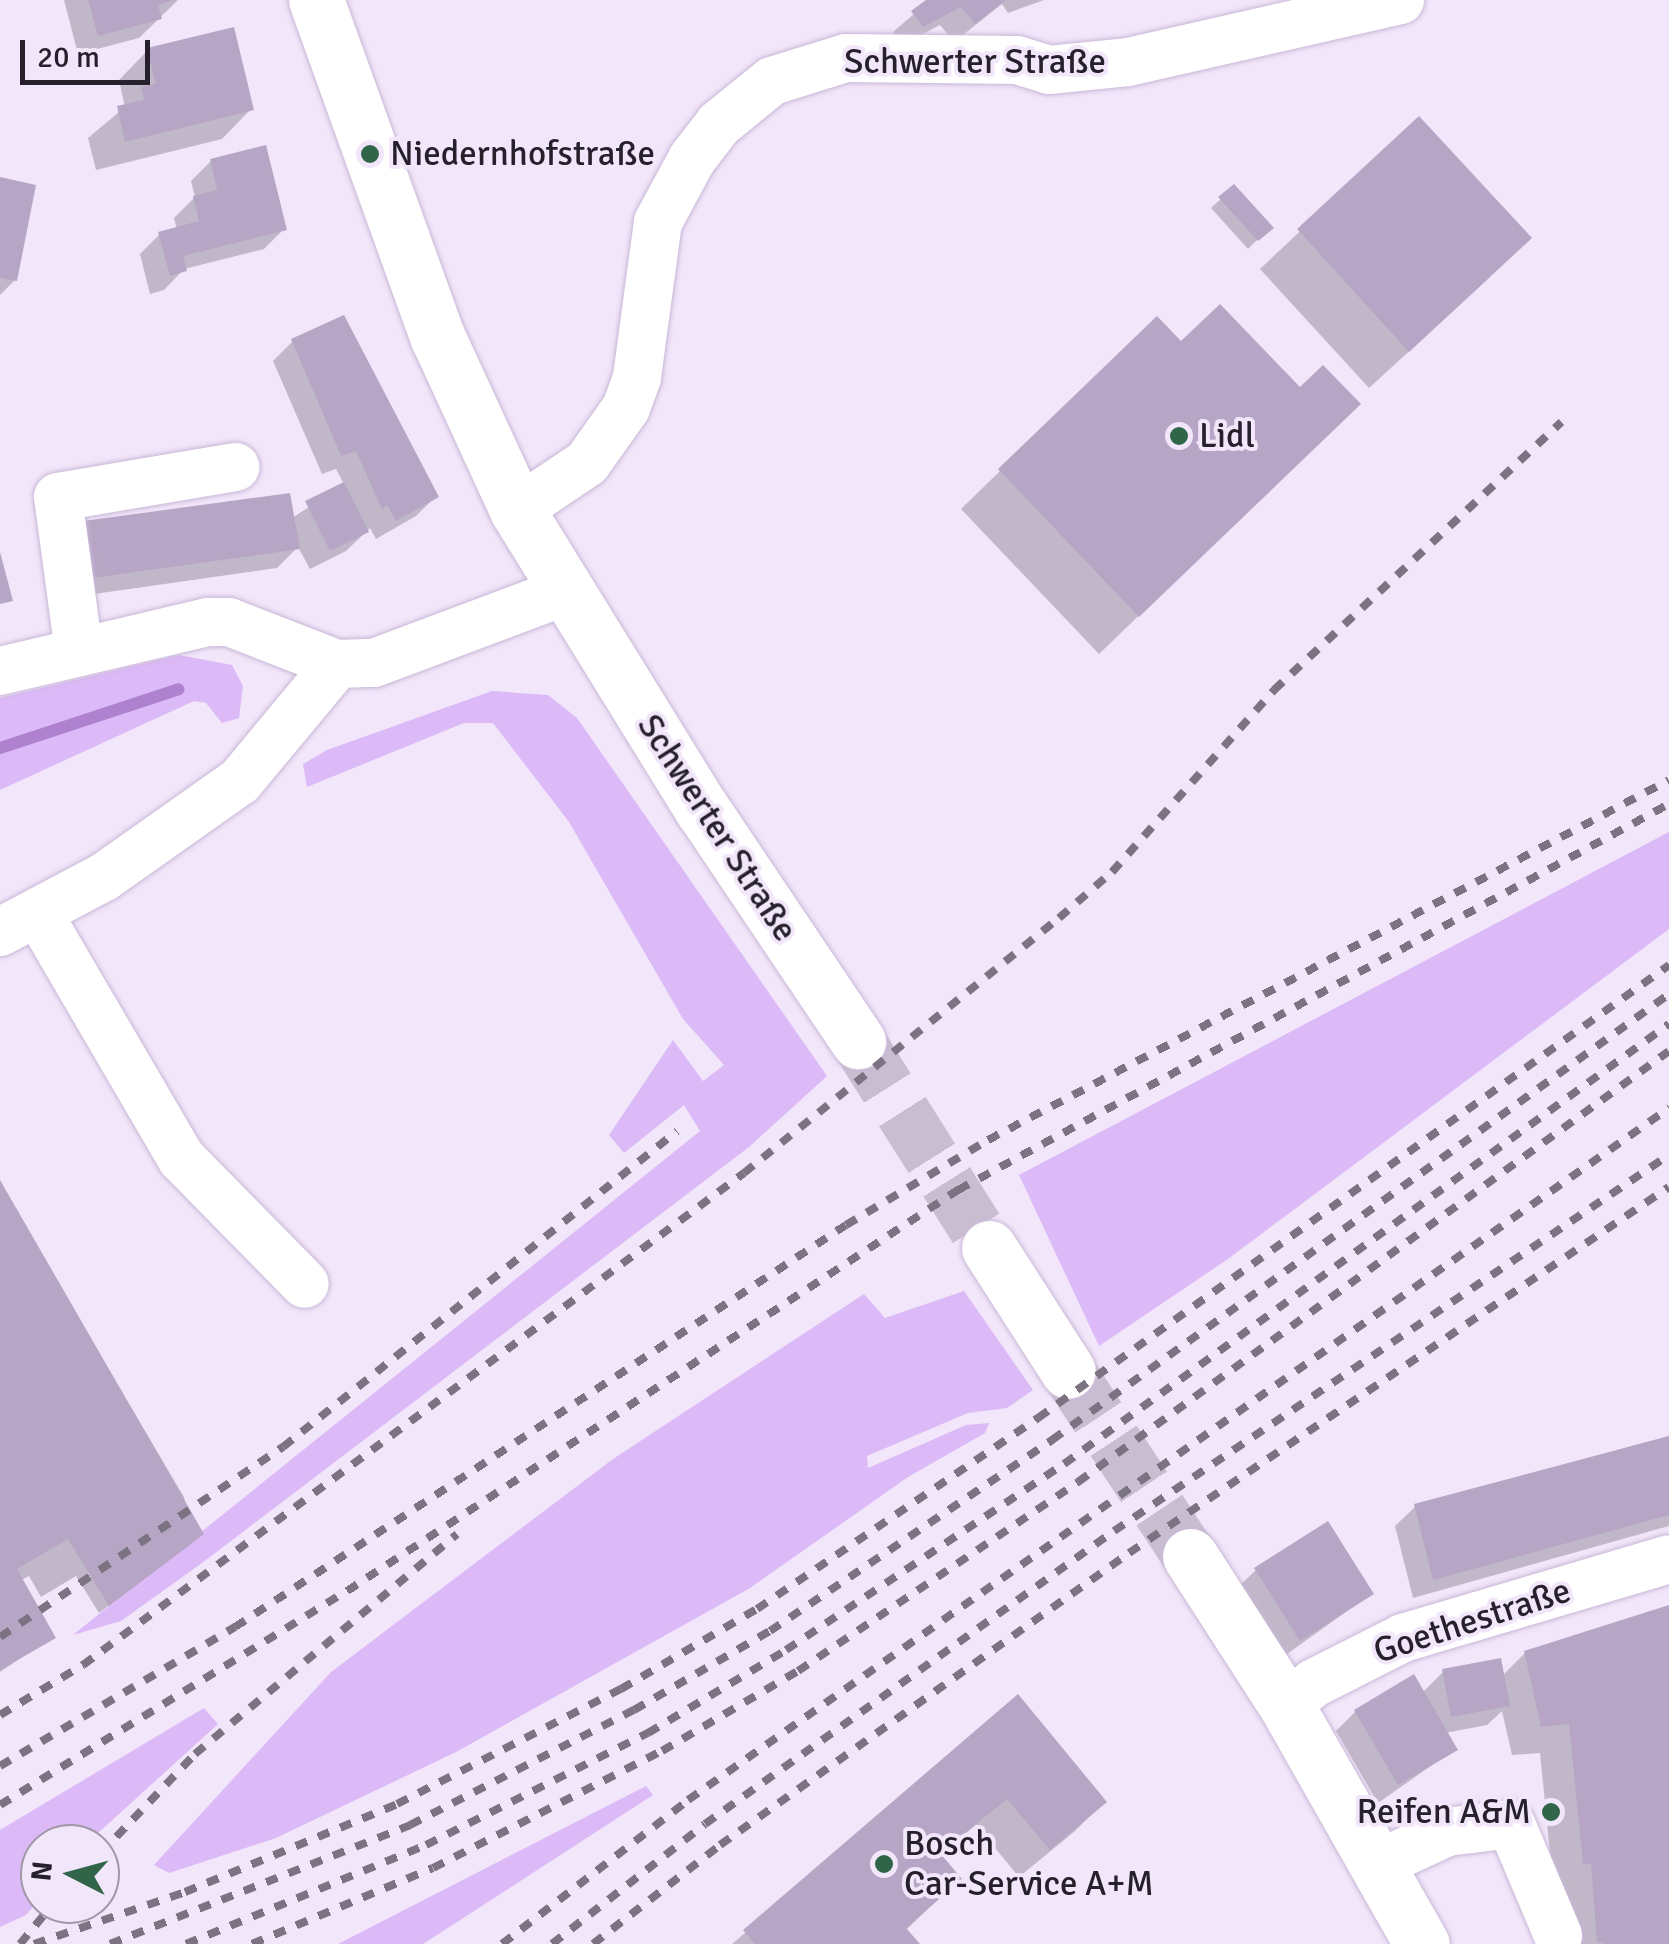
<!DOCTYPE html>
<html>
<head>
<meta charset="utf-8">
<style>
  body { margin:0 }
  #map { position:relative; width:1669px; height:1944px; overflow:hidden; background:#f1e6fa; font-family:Signika,sans-serif }
  div>[style] { position:absolute }
  .green>* { inset:0; background:#dcb9f7 }
  .shadow>* { inset:0; background:#0003 }
  .stream>* { height:12px; margin:-6px; padding:0 6px; transform-origin:6px; border-radius:6px; background:#ae82ce }
  .building>* { inset:0; background:#b7a5c5 }
  .major-tunnel>* { height:55px; margin-top:-27.5px; transform-origin:0; background:repeating-linear-gradient(90deg,#c8bed1 0 55px,transparent 0 83px) }
  .roads { filter:drop-shadow(0 0 2px #c9b7d7) drop-shadow(0 0 2px #c9b7d7) }
  .minor>* { height:48px; margin:-24px; padding:0 24px; transform-origin:24px; border-radius:24px; background:#fff }
  .major>* { height:55px; margin:-27.5px; padding:0 27.5px; transform-origin:27.5px; border-radius:27.5px; background:#fff }
  .rail>* { height:8px; margin-top:-4px; transform-origin:0; background:repeating-linear-gradient(90deg,#7b7382 0 12px,transparent 0 24px) }
  .dots>* { width:28px; height:28px; translate:-50% -50%; box-sizing:border-box; border:5px solid #f1e6fa; border-radius:50% }
  span { translate:-50% -50%; white-space:nowrap; text-align:center; line-height:1.15; -webkit-text-stroke:8px #f1e6fa; paint-order:stroke }
  .street-label { font-size:35px; color:#26202c }
  .poi-label { font-size:35px; color:#26202c }
  .left { translate:0 -50%; text-align:left }
  .right { translate:-100% -50%; text-align:right }
  .north { position:absolute; left:20px; top:1824px; width:100px; height:100px; box-sizing:border-box; background:#f1e6fa; border:2px solid #a097a8; border-radius:50%; rotate:276deg; font-size:28px; font-weight:700; line-height:40px; text-align:center; color:#26202c }
  .north::after { content:''; display:block; margin:auto; width:35px; height:45px; background:#30654a; clip-path:polygon(50% 0,100% 100%,50% 72%,0 100%) }
  .scale { position:absolute; left:20px; top:40px; width:130px; height:45px; box-sizing:border-box; border:5px solid #26202c; border-top:0; padding-left:12px; font-size:30px; line-height:35px; white-space:nowrap; color:#26202c; -webkit-text-stroke:8px #f1e6fa; paint-order:stroke }
</style>
</head>
<body>
<div id="map">
  <div class="green">
    <i style="clip-path:polygon(179px 655px,232px 665px,243px 686px,239px 718px,222px 723px,206px 703px,194px 701px,0 790px,0 698px)"></i>
    <i style="clip-path:polygon(492px 691px,548px 695px,577px 718px,827px 1076px,749px 1147px,202px 1563px,121px 1621px,73px 1635px,700px 1131px,684px 1105px,624px 1153px,609px 1135px,673px 1040px,703px 1081px,724px 1065px,683px 1019px,569px 822px,493px 723px,464px 723px,307px 787px,303px 764px,327px 750px)"></i>
    <i style="clip-path:polygon(1669px 832px,1669px 929px,1228px 1259px,1099px 1346px,1019px 1175px)"></i>
    <i style="clip-path:polygon(964px 1291px,1033px 1390px,1007px 1408px,968px 1413px,867px 1456px,868px 1468px,966px 1425px,989px 1423px,985px 1433px,908px 1477px,750px 1588px,456px 1752px,276px 1838px,169px 1873px,154px 1865px,331px 1672px,613px 1459px,864px 1294px,885px 1318px)"></i>
    <i style="clip-path:polygon(204px 1708px,218px 1724px,86px 1844px,40px 1844px,40px 1899px,26px 1915px,0 1927px,0 1830px)"></i>
    <i style="clip-path:polygon(646px 1786px,653px 1795px,423px 1944px,338px 1944px)"></i>
  </div>
  <div class="shadow">
    <i style="clip-path:polygon(64px 0,178px 0,139px 38px,78px 54px)"></i>
    <i style="clip-path:polygon(930px 0,1044px 0,1008px 13px,1002px 4px,954px 42px,940px 25px,902px 45px,893px 32px)"></i>
    <i style="clip-path:polygon(148px 50px,251px 109px,222px 139px,96px 170px,88px 138px,125px 107px,119px 80px)"></i>
    <i style="clip-path:polygon(1419px 119px,1490px 277px,1369px 388px,1260px 269px)"></i>
    <i style="clip-path:polygon(211px 161px,284px 229px,264px 249px,184px 269px,164px 290px,150px 294px,140px 254px,160px 234px,177px 230px,174px 218px,195px 197px,191px 181px)"></i>
    <i style="clip-path:polygon(0 179px,15px 280px,0 295px)"></i>
    <i style="clip-path:polygon(1234px 187px,1270px 227px,1248px 249px,1211px 208px)"></i>
    <i style="clip-path:polygon(1156px 319px,1181px 345px,1319px 442px,1099px 654px,961px 509px)"></i>
    <i style="clip-path:polygon(293px 341px,436px 496px,416px 516px,376px 539px,370px 528px,346px 551px,310px 569px,298px 547px,277px 568px,66px 598px,57px 544px,292px 518px,344px 484px,336px 469px,322px 474px,273px 361px)"></i>
    <i style="clip-path:polygon(0 1185px,184px 1497px,192px 1543px,99px 1613px,76px 1576px,41px 1597px,29px 1576px,17px 1582px,52px 1637px,0 1672px)"></i>
    <i style="clip-path:polygon(1669px 1436px,1669px 1526px,1413px 1598px,1395px 1526px,1415px 1507px)"></i>
    <i style="clip-path:polygon(1256px 1570px,1371px 1594px,1280px 1659px,1236px 1589px)"></i>
    <i style="clip-path:polygon(1669px 1608px,1669px 1944px,1566px 1944px,1554px 1893px,1540px 1753px,1512px 1755px,1502px 1711px,1487px 1725px,1445px 1733px,1455px 1749px,1378px 1803px,1336px 1731px,1355px 1712px,1422px 1693px,1444px 1671px,1502px 1676px,1525px 1653px)"></i>
    <i style="clip-path:polygon(1018px 1698px,1104px 1802px,1075px 1831px,1019px 1877px,976px 1825px,939px 1855px,959px 1879px,905px 1931px,916px 1944px,732px 1944px)"></i>
  </div>
  <div class="stream">
    <i style="left:0;top:748px;width:188px;rotate:-18.2deg"></i>
  </div>
  <div class="building">
    <i style="clip-path:polygon(88px 0,171px 0,171px 1px,158px 5px,162px 19px,98px 36px)"></i>
    <i style="clip-path:polygon(926px 0,1006px 0,975px 24px,961px 7px,923px 27px,911px 11px)"></i>
    <i style="clip-path:polygon(234px 27px,254px 110px,125px 142px,117px 106px,144px 100px,141px 87px,156px 84px,147px 48px)"></i>
    <i style="clip-path:polygon(1419px 116px,1532px 238px,1409px 352px,1297px 229px)"></i>
    <i style="clip-path:polygon(266px 145px,287px 230px,183px 256px,187px 271px,170px 276px,158px 232px,199px 221px,193px 196px,217px 190px,210px 159px)"></i>
    <i style="clip-path:polygon(0 177px,36px 185px,17px 281px,0 278px)"></i>
    <i style="clip-path:polygon(1234px 184px,1274px 228px,1258px 241px,1218px 197px)"></i>
    <i style="clip-path:polygon(1220px 304px,1300px 387px,1323px 365px,1361px 404px,1139px 617px,998px 469px,1157px 316px,1181px 341px)"></i>
    <i style="clip-path:polygon(344px 315px,439px 497px,396px 521px,387px 505px,382px 509px,356px 451px,341px 456px,291px 339px)"></i>
    <i style="clip-path:polygon(344px 482px,369px 532px,330px 551px,305px 501px)"></i>
    <i style="clip-path:polygon(290px 493px,300px 549px,85px 579px,76px 522px)"></i>
    <i style="clip-path:polygon(0 552px,13px 601px,0 604px)"></i>
    <i style="clip-path:polygon(0 1180px,204px 1534px,109px 1606px,68px 1539px,17px 1569px,56px 1638px,0 1670px)"></i>
    <i style="clip-path:polygon(1669px 1436px,1669px 1515px,1433px 1580px,1414px 1504px)"></i>
    <i style="clip-path:polygon(1328px 1521px,1374px 1594px,1300px 1641px,1254px 1568px)"></i>
    <i style="clip-path:polygon(1669px 1605px,1669px 1944px,1605px 1944px,1597px 1942px,1591px 1864px,1583px 1864px,1569px 1724px,1541px 1727px,1524px 1651px)"></i>
    <i style="clip-path:polygon(1501px 1658px,1510px 1706px,1451px 1717px,1442px 1669px)"></i>
    <i style="clip-path:polygon(1414px 1674px,1458px 1750px,1398px 1785px,1354px 1710px)"></i>
    <i style="clip-path:polygon(1018px 1694px,1107px 1802px,1050px 1850px,1007px 1799px,940px 1853px,962px 1879px,906px 1928px,920px 1944px,755px 1944px,743px 1930px)"></i>
  </div>
  <div class="major-tunnel">
    <i style="left:858px;top:1041px;width:245px;rotate:57.7deg"></i>
    <i style="left:1068px;top:1371px;width:222px;rotate:56.6deg"></i>
  </div>
  <div class="roads">
    <div class="minor">
      <i style="left:517px;top:510px;width:84px;rotate:-33.9deg"></i>
      <i style="left:587px;top:463px;width:67px;rotate:-54.7deg"></i>
      <i style="left:626px;top:408px;width:33px;rotate:-70deg"></i>
      <i style="left:637px;top:377px;width:156px;rotate:-82.3deg"></i>
      <i style="left:658px;top:222px;width:72px;rotate:-61.6deg"></i>
      <i style="left:692px;top:159px;width:44px;rotate:-52.4deg"></i>
      <i style="left:719px;top:124px;width:68px;rotate:-39.1deg"></i>
      <i style="left:772px;top:81px;width:77px;rotate:-17.3deg"></i>
      <i style="left:846px;top:58px;width:171px;rotate:0.7deg"></i>
      <i style="left:1017px;top:60px;width:34px;rotate:17deg"></i>
      <i style="left:1049px;top:70px;width:79px;rotate:-5.8deg"></i>
      <i style="left:1128px;top:62px;width:279px;rotate:-12.8deg"></i>
      <i style="left:79px;top:652px;width:156px;rotate:-97.7deg"></i>
      <i style="left:58px;top:497px;width:180px;rotate:-9.6deg"></i>
      <i style="left:0;top:671px;width:214px;rotate:-13.3deg"></i>
      <i style="left:208px;top:622px;width:21px"></i>
      <i style="left:229px;top:622px;width:116px;rotate:21.3deg"></i>
      <i style="left:337px;top:664px;width:37px;rotate:-2deg"></i>
      <i style="left:374px;top:663px;width:202px;rotate:-20.6deg"></i>
      <i style="left:38px;top:913px;width:285px;rotate:59.7deg"></i>
      <i style="left:182px;top:1159px;width:175px;rotate:45.5deg"></i>
      <i style="left:0;top:932px;width:118px;rotate:-27.9deg"></i>
      <i style="left:104px;top:877px;width:166px;rotate:-35.2deg"></i>
      <i style="left:240px;top:781px;width:152px;rotate:-50.3deg"></i>
      <i style="left:1286px;top:1705px;width:36px;rotate:-38deg"></i>
      <i style="left:1314px;top:1683px;width:100px;rotate:-26.8deg"></i>
      <i style="left:1403px;top:1638px;width:277px;rotate:-16.5deg"></i>
      <i style="left:1376px;top:1865px;width:78px;rotate:-24.9deg"></i>
      <i style="left:1447px;top:1832px;width:64px;rotate:-7.1deg"></i>
      <i style="left:1511px;top:1824px;width:121px;rotate:67.1deg"></i>
    </div>
    <div class="major">
      <i style="left:316px;top:0;width:359px;rotate:70.2deg"></i>
      <i style="left:438px;top:338px;width:189px;rotate:65.3deg"></i>
      <i style="left:517px;top:510px;width:352px;rotate:58.3deg"></i>
      <i style="left:702px;top:809px;width:280px;rotate:56.1deg"></i>
      <i style="left:989px;top:1248px;width:146px;rotate:57.3deg"></i>
      <i style="left:1190px;top:1556px;width:177px;rotate:57.2deg"></i>
      <i style="left:1286px;top:1705px;width:275px;rotate:60.4deg"></i>
    </div>
  </div>
  <div class="rail">
    <i style="left:0;top:1637px;width:341px;rotate:-33.9deg"></i>
    <i style="left:283px;top:1447px;width:505px;rotate:-38.73deg"></i>
    <i style="left:0;top:1715px;width:97px;rotate:-31.1deg"></i>
    <i style="left:83px;top:1665px;width:824px;rotate:-36.66deg"></i>
    <i style="left:744px;top:1173px;width:405px;rotate:-39deg"></i>
    <i style="left:1059px;top:918px;width:70px;rotate:-41deg"></i>
    <i style="left:1112px;top:872px;width:244px;rotate:-48.3deg"></i>
    <i style="left:1274px;top:690px;width:393px;rotate:-43deg"></i>
    <i style="left:0;top:1766px;width:273px;rotate:-30.6deg"></i>
    <i style="left:235px;top:1627px;width:731px;rotate:-33.34deg"></i>
    <i style="left:846px;top:1225px;width:165px;rotate:-30.9deg"></i>
    <i style="left:988px;top:1140px;width:770px;rotate:-27.86deg"></i>
    <i style="left:0;top:1805px;width:408px;rotate:-31.7deg"></i>
    <i style="left:347px;top:1591px;width:731px;rotate:-33.28deg"></i>
    <i style="left:958px;top:1190px;width:809px;rotate:-28.5deg"></i>
    <i style="left:100px;top:1854px;width:138px;rotate:-46.5deg"></i>
    <i style="left:195px;top:1754px;width:342px;rotate:-40deg"></i>
    <i style="left:20px;top:1944px;width:52px;rotate:-50.5deg"></i>
    <i style="left:34px;top:1944px;width:160px;rotate:-19deg"></i>
    <i style="left:185px;top:1892px;width:230px;rotate:-22.5deg"></i>
    <i style="left:397px;top:1804px;width:252px;rotate:-27.2deg"></i>
    <i style="left:621px;top:1689px;width:158px;rotate:-30.5deg"></i>
    <i style="left:757px;top:1609px;width:340px;rotate:-34.2deg"></i>
    <i style="left:1038px;top:1418px;width:777px;rotate:-35.67deg"></i>
    <i style="left:110px;top:1944px;width:323px;rotate:-21.6deg"></i>
    <i style="left:410px;top:1825px;width:252px;rotate:-27.2deg"></i>
    <i style="left:634px;top:1710px;width:157px;rotate:-30.2deg"></i>
    <i style="left:770px;top:1631px;width:341px;rotate:-34.1deg"></i>
    <i style="left:1052px;top:1440px;width:761px;rotate:-35.86deg"></i>
    <i style="left:186px;top:1944px;width:260px;rotate:-22.4deg"></i>
    <i style="left:426px;top:1845px;width:249px;rotate:-26.8deg"></i>
    <i style="left:648px;top:1733px;width:161px;rotate:-31deg"></i>
    <i style="left:786px;top:1650px;width:334px;rotate:-33.8deg"></i>
    <i style="left:1064px;top:1464px;width:748px;rotate:-36.03deg"></i>
    <i style="left:252px;top:1944px;width:196px;rotate:-22.8deg"></i>
    <i style="left:433px;top:1868px;width:257px;rotate:-27.1deg"></i>
    <i style="left:662px;top:1751px;width:158px;rotate:-30.5deg"></i>
    <i style="left:798px;top:1671px;width:338px;rotate:-34deg"></i>
    <i style="left:1078px;top:1482px;width:731px;rotate:-36.1deg"></i>
    <i style="left:502px;top:1944px;width:235px;rotate:-37.7deg"></i>
    <i style="left:688px;top:1800px;width:1201px;rotate:-35.2deg"></i>
    <i style="left:552px;top:1944px;width:194px;rotate:-38.1deg"></i>
    <i style="left:705px;top:1824px;width:503px;rotate:-35.62deg"></i>
    <i style="left:1114px;top:1531px;width:670px;rotate:-34.12deg"></i>
    <i style="left:593px;top:1944px;width:161px;rotate:-37.9deg"></i>
    <i style="left:720px;top:1845px;width:503px;rotate:-35.52deg"></i>
    <i style="left:1129px;top:1553px;width:652px;rotate:-34.13deg"></i>
  </div>
  <div class="dots">
    <i style="left:370px;top:154px;background:#30654a"></i>
    <i style="left:1179px;top:436px;background:#30654a"></i>
    <i style="left:1551px;top:1812px;background:#30654a"></i>
    <i style="left:884px;top:1864px;background:#30654a"></i>
  </div>
  <div class="street-label">
    <span style="left:975px;top:62px">Schwerter Straße</span>
    <span style="left:717px;top:828px;rotate:57deg">Schwerter Straße</span>
    <span style="left:1472px;top:1621px;rotate:-18deg">Goethestraße</span>
  </div>
  <div class="poi-label">
    <span class="left" style="left:390px;top:154px">Niedernhofstraße</span>
    <span class="left" style="left:1199px;top:436px">Lidl</span>
    <span class="right" style="left:1531px;top:1812px">Reifen A&amp;M</span>
    <span class="left" style="left:904px;top:1864px">Bosch<br>Car-Service A+M</span>
  </div>
  <div class="north">N</div>
  <div class="scale">20 m</div>
</div>
</body>
</html>
